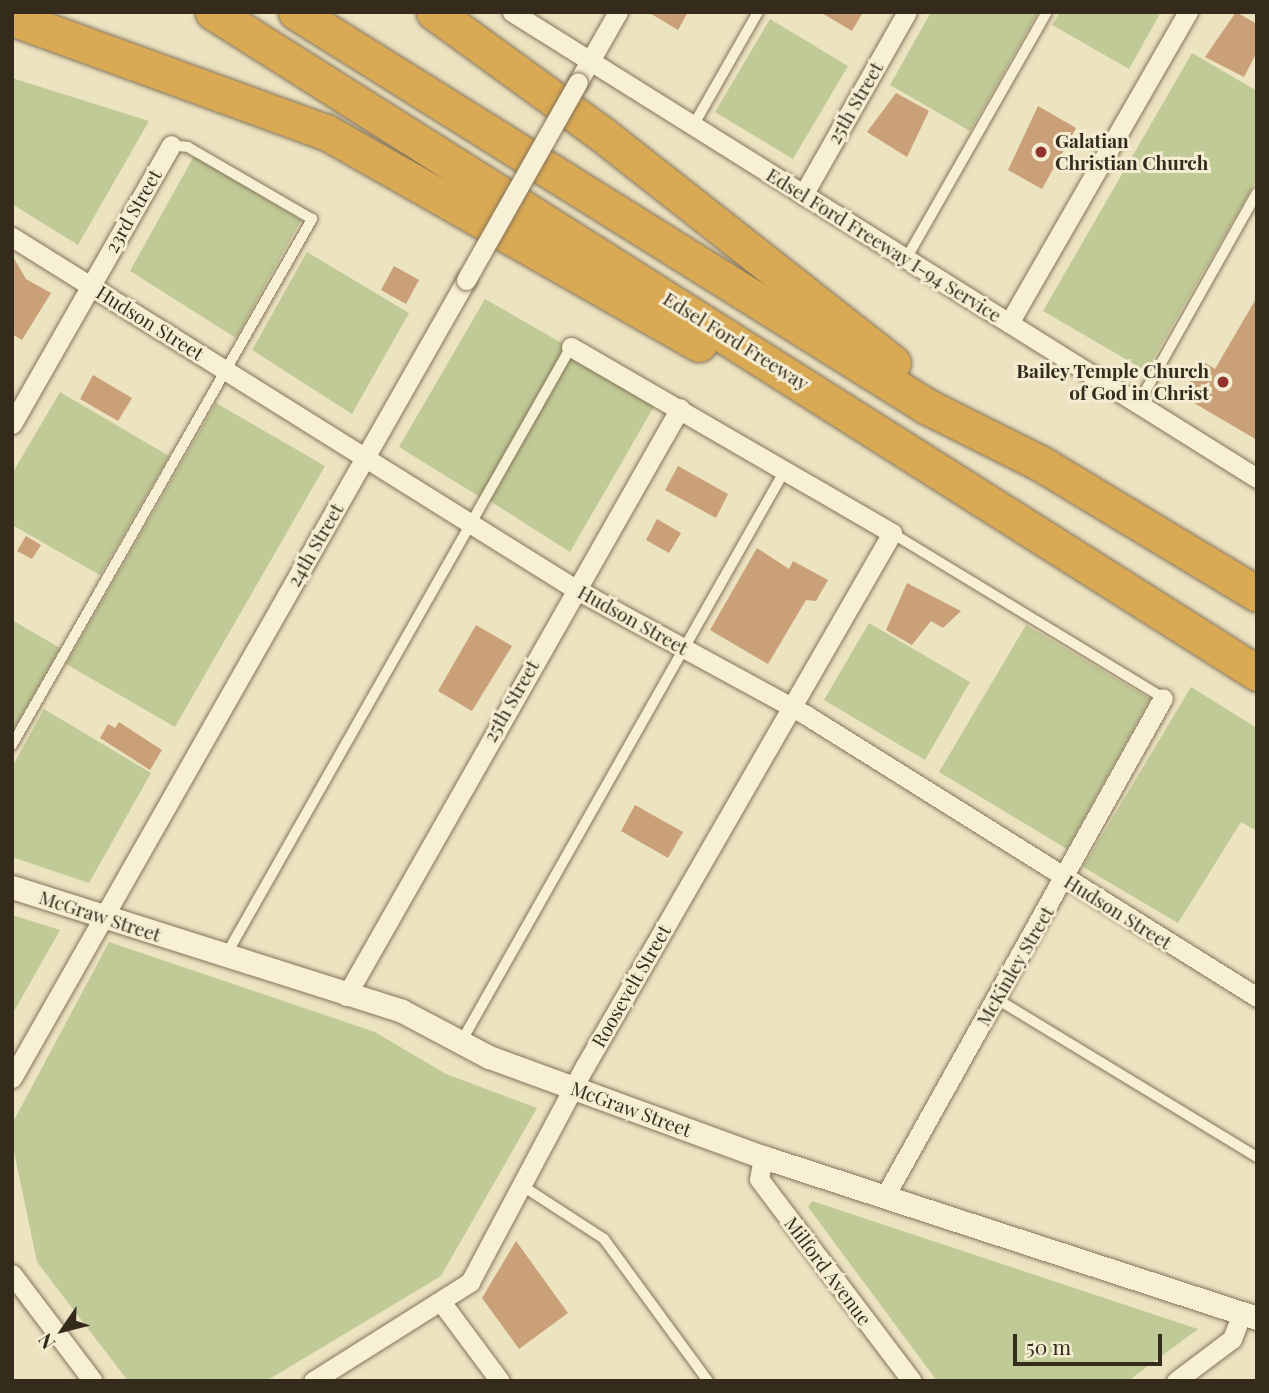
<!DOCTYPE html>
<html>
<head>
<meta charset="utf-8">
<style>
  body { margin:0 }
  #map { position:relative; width:1269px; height:1393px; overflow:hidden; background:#ece3c1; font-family:"Playfair Display",serif }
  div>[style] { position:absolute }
  .green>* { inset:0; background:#c0ca96 }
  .building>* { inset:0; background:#c9a078 }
  .roads { filter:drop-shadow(0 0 2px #857459) drop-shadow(0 0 2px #857459) }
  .service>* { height:10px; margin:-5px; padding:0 5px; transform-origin:5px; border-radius:5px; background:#f7f0d4 }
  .minor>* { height:19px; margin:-9.5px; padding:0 9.5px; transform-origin:9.5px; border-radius:9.5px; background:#f7f0d4 }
  .tertiary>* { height:23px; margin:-11.5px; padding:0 11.5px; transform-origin:11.5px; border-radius:11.5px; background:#f7f0d4 }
  .motorway>* { height:35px; margin:-17.5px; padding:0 17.5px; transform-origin:17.5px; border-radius:17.5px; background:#daa954 }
  .bridges { filter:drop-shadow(0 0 2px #857459) drop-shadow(0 0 2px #857459) }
  .minor-bridge>* { height:19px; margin:-9.5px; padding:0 9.5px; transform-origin:9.5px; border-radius:9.5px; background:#f7f0d4 }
  .dots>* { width:19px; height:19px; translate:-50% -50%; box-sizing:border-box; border:4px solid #f4edd1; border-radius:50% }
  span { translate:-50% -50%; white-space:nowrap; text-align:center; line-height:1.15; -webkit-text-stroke:6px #f4edd1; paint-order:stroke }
  .street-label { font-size:19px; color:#352b1d }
  .poi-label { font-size:19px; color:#352b1d; font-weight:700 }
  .left { translate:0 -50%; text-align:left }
  .right { translate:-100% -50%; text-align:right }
  .frame { position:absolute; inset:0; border:14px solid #352b1d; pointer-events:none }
  .north { position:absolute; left:28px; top:1295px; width:70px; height:70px; -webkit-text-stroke:5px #f4edd1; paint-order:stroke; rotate:235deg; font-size:19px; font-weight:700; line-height:28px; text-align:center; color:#352b1d }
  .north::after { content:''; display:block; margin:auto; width:24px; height:32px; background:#352b1d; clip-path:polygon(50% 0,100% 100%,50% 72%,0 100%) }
  .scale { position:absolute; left:1013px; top:1334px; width:149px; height:32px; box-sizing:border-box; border:4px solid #352b1d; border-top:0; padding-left:9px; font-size:21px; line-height:24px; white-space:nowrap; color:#352b1d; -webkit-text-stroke:5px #f4edd1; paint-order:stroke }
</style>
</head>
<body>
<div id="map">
  <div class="green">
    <i style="clip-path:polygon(931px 12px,1038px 12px,970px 131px,890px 85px)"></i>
    <i style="clip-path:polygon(1060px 12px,1161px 12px,1129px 69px,1052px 25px)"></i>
    <i style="clip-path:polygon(770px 19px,848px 66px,793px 159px,715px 112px)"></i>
    <i style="clip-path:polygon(1192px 53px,1257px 91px,1257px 179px,1146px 371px,1043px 311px)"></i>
    <i style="clip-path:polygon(12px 78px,149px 121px,78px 245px,12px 204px)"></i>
    <i style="clip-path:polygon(194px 156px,301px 220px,236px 338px,130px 271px)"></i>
    <i style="clip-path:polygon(307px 252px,409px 313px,352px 414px,252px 350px)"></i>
    <i style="clip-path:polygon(485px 299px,567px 346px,480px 497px,399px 447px)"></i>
    <i style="clip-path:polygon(572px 354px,656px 403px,570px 552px,490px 501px)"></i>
    <i style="clip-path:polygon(60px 392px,169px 456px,100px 575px,12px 525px,12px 474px)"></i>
    <i style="clip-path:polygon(216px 403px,325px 466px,175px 727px,66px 664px)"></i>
    <i style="clip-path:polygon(12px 620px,60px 648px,12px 732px)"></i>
    <i style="clip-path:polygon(869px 623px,970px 682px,925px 760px,824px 700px)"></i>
    <i style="clip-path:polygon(1026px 625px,1150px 699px,1067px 849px,939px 772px)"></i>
    <i style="clip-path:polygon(1191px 687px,1257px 728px,1257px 831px,1241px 822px,1178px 923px,1083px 867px)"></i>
    <i style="clip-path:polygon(44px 709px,151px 773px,89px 883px,12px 857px,12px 767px)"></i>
    <i style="clip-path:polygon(12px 915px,60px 930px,12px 1015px)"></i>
    <i style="clip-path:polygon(109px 942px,375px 1032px,446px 1074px,537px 1108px,441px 1276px,266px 1381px,128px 1381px,37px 1262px,12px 1142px,12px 1124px)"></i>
    <i style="clip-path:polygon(812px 1201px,1198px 1329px,1128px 1381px,937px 1381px,808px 1207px)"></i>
  </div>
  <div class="building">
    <i style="clip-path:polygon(648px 12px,688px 12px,678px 30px)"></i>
    <i style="clip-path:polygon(820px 12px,863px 12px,852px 31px)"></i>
    <i style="clip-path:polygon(1236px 12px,1257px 24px,1257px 52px,1244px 77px,1205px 57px)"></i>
    <i style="clip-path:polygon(896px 93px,929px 111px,907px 157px,867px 132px)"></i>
    <i style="clip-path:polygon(1038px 106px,1076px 128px,1042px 189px,1008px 170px)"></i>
    <i style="clip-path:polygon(12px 255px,26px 279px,51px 293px,22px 340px,12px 334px)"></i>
    <i style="clip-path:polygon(394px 266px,419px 280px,406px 304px,381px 290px)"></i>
    <i style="clip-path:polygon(1257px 297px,1257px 440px,1182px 396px,1202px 361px,1215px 369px)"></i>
    <i style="clip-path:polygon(93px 375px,132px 398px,118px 421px,80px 399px)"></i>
    <i style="clip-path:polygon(678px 466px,728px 494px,716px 518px,665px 490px)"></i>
    <i style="clip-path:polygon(657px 519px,681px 533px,669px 553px,646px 540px)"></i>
    <i style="clip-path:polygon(26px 536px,41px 545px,32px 559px,17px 551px)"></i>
    <i style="clip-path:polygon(757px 548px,789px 569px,793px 561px,828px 580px,816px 601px,806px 600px,768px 664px,710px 630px)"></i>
    <i style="clip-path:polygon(907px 583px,961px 611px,943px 628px,931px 621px,912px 645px,886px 630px)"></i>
    <i style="clip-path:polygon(476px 625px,512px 646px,472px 711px,438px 691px)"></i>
    <i style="clip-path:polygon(119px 722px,162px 750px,150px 770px,100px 738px,108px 724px,115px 728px)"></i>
    <i style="clip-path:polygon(635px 805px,683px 832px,668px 858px,621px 831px)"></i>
    <i style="clip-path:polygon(516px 1241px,568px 1313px,519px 1349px,482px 1298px)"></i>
  </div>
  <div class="roads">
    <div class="service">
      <i style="left:693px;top:126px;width:131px;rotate:-60.3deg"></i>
      <i style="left:906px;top:259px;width:284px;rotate:-60.3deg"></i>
      <i style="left:1138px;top:404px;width:242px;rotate:-60.6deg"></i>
      <i style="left:892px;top:533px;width:317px;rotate:31.3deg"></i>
      <i style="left:12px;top:745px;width:606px;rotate:-60.3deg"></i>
      <i style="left:312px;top:219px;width:143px;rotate:-149.9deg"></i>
      <i style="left:188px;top:147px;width:17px;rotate:-173deg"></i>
      <i style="left:226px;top:955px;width:699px;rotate:-60.43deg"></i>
      <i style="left:997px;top:999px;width:304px;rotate:31.3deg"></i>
      <i style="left:461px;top:1042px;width:657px;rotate:-60.47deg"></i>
      <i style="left:521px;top:1185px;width:99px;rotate:33deg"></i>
      <i style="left:604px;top:1239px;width:176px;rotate:53.8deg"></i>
    </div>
    <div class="minor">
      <i style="left:512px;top:12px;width:879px;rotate:32.03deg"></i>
      <i style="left:578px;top:82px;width:81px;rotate:-60.3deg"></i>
      <i style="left:803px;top:195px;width:210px;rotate:-60.4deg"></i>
      <i style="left:12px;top:237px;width:666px;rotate:32deg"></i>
      <i style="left:577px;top:590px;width:261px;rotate:28.6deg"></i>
      <i style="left:806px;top:715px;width:532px;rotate:32.02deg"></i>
      <i style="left:1009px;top:323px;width:359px;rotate:-60.1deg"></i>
      <i style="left:12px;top:424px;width:321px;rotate:-60.3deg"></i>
      <i style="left:346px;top:996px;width:676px;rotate:-60.4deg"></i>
      <i style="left:12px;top:1078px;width:918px;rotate:-60.36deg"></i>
      <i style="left:763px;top:1157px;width:22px;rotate:100deg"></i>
      <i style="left:759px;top:1179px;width:253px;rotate:52.9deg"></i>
      <i style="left:885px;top:1196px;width:570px;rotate:-60.83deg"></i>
      <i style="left:12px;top:1274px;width:134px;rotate:52.9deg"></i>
      <i style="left:442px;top:1303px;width:97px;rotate:53.4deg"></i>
      <i style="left:313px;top:1381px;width:186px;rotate:-32.2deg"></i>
      <i style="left:470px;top:1282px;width:245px;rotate:-62deg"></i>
      <i style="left:585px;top:1066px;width:615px;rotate:-60.06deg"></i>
      <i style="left:892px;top:533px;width:371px;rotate:-149.9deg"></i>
      <i style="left:1176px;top:1381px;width:70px;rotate:-36.9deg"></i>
      <i style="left:1232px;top:1339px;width:28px;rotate:-69deg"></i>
    </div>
    <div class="tertiary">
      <i style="left:12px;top:887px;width:409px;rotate:17.6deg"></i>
      <i style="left:402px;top:1011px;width:98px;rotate:27.9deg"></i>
      <i style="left:489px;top:1057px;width:292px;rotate:20.1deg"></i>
      <i style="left:763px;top:1157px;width:520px;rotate:18.05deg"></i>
    </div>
    <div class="motorway">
      <i style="left:213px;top:12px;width:1236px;rotate:32.34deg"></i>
      <i style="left:296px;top:12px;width:743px;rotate:32.02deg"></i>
      <i style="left:926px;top:406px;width:127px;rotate:26.6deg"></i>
      <i style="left:1040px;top:463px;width:253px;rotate:31.1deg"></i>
      <i style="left:434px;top:12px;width:203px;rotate:36deg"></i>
      <i style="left:598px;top:131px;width:375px;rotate:38.2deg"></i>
      <i style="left:12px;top:18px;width:334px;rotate:20deg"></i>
      <i style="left:326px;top:132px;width:429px;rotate:29.6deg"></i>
    </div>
  </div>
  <div class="bridges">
    <div class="minor-bridge">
      <i style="left:466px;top:280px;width:227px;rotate:-60.5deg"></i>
    </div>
  </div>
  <div class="dots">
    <i style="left:1041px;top:152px;background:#92332c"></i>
    <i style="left:1223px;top:382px;background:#92332c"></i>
  </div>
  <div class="street-label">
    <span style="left:855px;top:103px;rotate:-60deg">25th Street</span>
    <span style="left:133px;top:211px;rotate:-60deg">23rd Street</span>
    <span style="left:884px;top:245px;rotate:32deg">Edsel Ford Freeway I-94 Service</span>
    <span style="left:150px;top:323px;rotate:32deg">Hudson Street</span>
    <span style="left:736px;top:341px;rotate:32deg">Edsel Ford Freeway</span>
    <span style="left:315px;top:545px;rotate:-60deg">24th Street</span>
    <span style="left:633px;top:620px;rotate:29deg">Hudson Street</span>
    <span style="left:511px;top:701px;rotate:-60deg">25th Street</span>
    <span style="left:1118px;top:912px;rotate:32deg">Hudson Street</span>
    <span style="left:100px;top:916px;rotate:18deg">McGraw Street</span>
    <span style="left:1015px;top:966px;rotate:-60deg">McKinley Street</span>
    <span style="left:631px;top:986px;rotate:-60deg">Roosevelt Street</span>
    <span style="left:631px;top:1109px;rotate:20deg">McGraw Street</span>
    <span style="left:828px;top:1271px;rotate:53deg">Milford Avenue</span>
  </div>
  <div class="poi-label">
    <span class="left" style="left:1055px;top:152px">Galatian<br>Christian Church</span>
    <span class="right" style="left:1209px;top:382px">Bailey Temple Church<br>of God in Christ</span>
  </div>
  <div class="frame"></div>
  <div class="north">N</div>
  <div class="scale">50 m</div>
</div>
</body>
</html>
